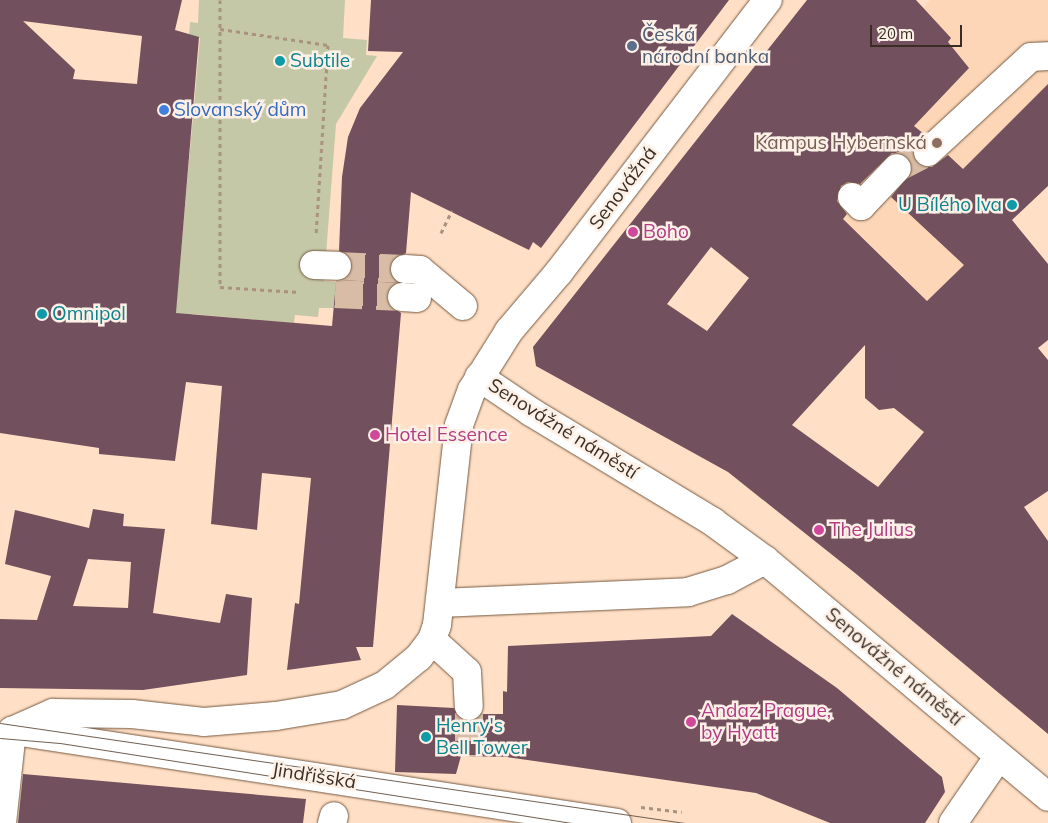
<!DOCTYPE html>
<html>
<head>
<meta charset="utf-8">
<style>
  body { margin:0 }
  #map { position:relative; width:1048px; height:823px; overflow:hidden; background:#ffdfc5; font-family:Mulish,sans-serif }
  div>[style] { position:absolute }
  .built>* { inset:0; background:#fcd6b6 }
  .green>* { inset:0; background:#c4c8a7 }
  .building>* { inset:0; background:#72505d }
  .minor-tunnel>* { height:28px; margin-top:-14px; transform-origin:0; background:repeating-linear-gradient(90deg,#d8bca5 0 28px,transparent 0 42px) }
  .path>* { height:3px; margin-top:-1.5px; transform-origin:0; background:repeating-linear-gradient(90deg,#a9927f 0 4px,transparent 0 8px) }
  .roads { filter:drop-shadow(0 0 1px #745942) drop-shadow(0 0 1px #745942) }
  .minor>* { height:28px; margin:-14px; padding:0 14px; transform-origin:14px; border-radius:14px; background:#fff }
  .tram>* { height:1px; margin:-0.5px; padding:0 0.5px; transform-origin:0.5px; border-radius:0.5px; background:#726052 }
  .dots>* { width:14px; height:14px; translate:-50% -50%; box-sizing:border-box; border:2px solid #fdf0e6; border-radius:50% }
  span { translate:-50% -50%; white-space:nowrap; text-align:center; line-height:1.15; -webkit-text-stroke:5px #fdf0e6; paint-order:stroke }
  .service-label { font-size:19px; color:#4e5e75 }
  .left { translate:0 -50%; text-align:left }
  .culture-label { font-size:19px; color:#0d838f }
  .right { translate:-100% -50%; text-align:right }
  .shop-label { font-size:19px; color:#366cbe }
  .education-label { font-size:19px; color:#785e54 }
  .street-label { font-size:19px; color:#3a2e24 }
  .hotel-label { font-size:19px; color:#b23c85 }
  .scale { position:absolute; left:870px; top:25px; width:92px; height:22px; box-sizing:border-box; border:2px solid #3a2e24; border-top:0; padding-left:6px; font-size:15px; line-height:18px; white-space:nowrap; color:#3a2e24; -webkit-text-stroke:4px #fdf0e6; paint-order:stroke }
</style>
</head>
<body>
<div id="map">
  <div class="built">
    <i style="clip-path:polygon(930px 0,1048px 0,1048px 127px,964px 265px,927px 301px,861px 235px,839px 257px,790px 213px,895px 40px)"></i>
  </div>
  <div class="green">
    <i style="clip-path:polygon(199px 0,345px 0,343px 38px,367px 40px,366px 55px,377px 56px,336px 124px,324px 281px,336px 282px,334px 308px,319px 308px,318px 317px,295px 315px,294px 323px,192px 314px,192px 320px,175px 318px,200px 38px,189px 36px,190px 22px,198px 23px)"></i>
  </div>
  <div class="building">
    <i style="clip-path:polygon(evenodd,0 0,182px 0,175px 30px,199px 37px,176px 313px,332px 326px,336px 282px,345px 280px,353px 267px,351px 258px,339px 251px,342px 177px,348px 137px,360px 108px,403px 52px,368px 51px,371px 0,729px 0,541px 248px,533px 242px,529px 250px,411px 192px,406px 253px,392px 261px,391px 275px,397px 282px,389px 288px,386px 295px,388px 304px,401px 313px,373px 647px,356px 647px,361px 660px,287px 670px,295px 603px,299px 604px,311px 478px,262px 473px,257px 530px,211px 524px,222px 386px,186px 382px,175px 461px,99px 454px,99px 448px,0 433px,0 0,23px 21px,142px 36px,137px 84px,73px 79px,75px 70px,23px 21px)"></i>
    <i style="clip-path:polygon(evenodd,807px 0,916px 0,951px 38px,948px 42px,969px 68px,914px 126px,924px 134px,913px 147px,913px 155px,923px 167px,932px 167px,948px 155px,963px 169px,1048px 84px,1048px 186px,1012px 220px,1048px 264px,1048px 340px,1038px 348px,1048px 360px,1048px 491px,1024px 507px,1048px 541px,1048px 734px,855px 573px,728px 472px,536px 366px,533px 347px,807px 0,892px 153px,907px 156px,912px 171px,891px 197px,964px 265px,927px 301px,843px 219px,847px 214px,837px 201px,841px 186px,848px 182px,860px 184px,892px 153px,807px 0,711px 247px,749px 278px,707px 331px,667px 304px,711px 247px,807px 0,865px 345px,865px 398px,879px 410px,894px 408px,924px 432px,878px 487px,792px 425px,865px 345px)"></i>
    <i style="clip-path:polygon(evenodd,93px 509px,124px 514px,123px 526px,165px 529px,153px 613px,220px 623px,226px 594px,252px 598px,247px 675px,143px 690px,0 688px,0 619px,37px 620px,51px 576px,5px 564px,15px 510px,89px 528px,93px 509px,88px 559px,131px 562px,128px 608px,73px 606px,88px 559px)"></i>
    <i style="clip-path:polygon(732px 614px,837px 688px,942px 777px,945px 792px,925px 823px,830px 823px,756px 793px,507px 757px,461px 756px,456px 774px,395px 772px,397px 705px,454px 708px,462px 720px,469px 722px,482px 714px,503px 714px,503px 691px,507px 692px,508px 646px,711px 636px)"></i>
    <i style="clip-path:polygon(23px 774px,306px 799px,303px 823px,18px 823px)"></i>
  </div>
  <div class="minor-tunnel">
    <i style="left:897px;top:168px;width:35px;rotate:-27deg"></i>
    <i style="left:337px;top:266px;width:68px;rotate:2.5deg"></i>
    <i style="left:335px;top:294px;width:67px;rotate:2.6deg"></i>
    <i style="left:469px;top:713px;width:43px;rotate:90deg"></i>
  </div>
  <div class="path">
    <i style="left:220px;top:0;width:287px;rotate:90deg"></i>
    <i style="left:220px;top:287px;width:79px;rotate:3.6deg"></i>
    <i style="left:220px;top:29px;width:109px;rotate:8.4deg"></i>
    <i style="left:328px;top:45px;width:190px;rotate:93.6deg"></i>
    <i style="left:441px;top:233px;width:25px;rotate:-64deg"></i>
    <i style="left:641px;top:807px;width:41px;rotate:7deg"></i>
  </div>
  <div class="roads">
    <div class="minor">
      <i style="left:928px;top:152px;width:140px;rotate:-42.7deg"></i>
      <i style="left:1031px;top:57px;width:17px;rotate:-3deg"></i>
      <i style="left:852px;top:197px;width:13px;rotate:45deg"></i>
      <i style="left:861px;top:206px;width:52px;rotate:-46.5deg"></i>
      <i style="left:314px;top:265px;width:23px;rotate:2deg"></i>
      <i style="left:405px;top:269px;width:15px;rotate:4deg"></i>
      <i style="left:420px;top:270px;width:56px;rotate:39.9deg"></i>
      <i style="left:402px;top:297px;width:15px;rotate:4deg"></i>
      <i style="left:479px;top:377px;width:63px;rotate:33.9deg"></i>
      <i style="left:531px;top:412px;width:213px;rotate:31.1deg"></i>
      <i style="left:713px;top:522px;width:64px;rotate:36.2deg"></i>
      <i style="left:765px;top:560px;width:369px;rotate:39.9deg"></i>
      <i style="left:440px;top:603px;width:248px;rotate:-2.5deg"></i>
      <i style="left:688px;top:592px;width:41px;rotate:-17.1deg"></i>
      <i style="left:727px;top:580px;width:43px;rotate:-27.8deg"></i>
      <i style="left:432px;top:640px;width:47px;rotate:42.4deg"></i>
      <i style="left:467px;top:672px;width:34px;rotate:87deg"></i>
      <i style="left:12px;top:731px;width:45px;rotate:-23.7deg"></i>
      <i style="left:53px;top:713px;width:79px;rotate:0.7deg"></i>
      <i style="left:132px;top:714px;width:72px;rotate:6.3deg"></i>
      <i style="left:204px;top:722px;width:72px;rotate:-4.8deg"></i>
      <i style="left:276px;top:716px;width:67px;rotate:-9.5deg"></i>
      <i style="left:342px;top:705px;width:47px;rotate:-24.9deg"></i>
      <i style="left:385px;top:685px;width:44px;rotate:-39.5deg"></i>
      <i style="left:419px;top:657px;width:21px;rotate:-53deg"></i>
      <i style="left:432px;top:640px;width:16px;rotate:-72deg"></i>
      <i style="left:437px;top:625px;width:201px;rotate:-83.7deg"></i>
      <i style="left:459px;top:425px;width:37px;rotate:-70deg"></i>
      <i style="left:472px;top:390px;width:70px;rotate:-57.9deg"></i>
      <i style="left:509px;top:331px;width:77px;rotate:-49.7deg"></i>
      <i style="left:559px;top:272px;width:343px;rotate:-52.5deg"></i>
      <i style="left:14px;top:731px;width:610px;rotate:8.67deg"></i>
      <i style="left:2px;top:823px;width:93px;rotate:-83.8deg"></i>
      <i style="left:332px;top:823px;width:7px;rotate:-74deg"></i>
      <i style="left:953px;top:823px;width:81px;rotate:-55.5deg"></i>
    </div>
  </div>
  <div class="tram">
    <i style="left:0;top:723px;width:692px;rotate:8.31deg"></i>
    <i style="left:0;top:738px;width:60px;rotate:4.8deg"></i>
    <i style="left:60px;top:743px;width:518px;rotate:8.88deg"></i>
  </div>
  <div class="dots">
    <i style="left:632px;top:46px;background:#5c6f8a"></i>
    <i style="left:280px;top:61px;background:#0f9aa8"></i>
    <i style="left:164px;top:110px;background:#3f7fe0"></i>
    <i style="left:937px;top:143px;background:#8d6e63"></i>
    <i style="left:1012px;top:205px;background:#0f9aa8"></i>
    <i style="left:633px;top:232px;background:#d1479c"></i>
    <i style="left:42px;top:314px;background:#0f9aa8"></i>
    <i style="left:375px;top:435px;background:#d1479c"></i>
    <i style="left:819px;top:530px;background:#d1479c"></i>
    <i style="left:691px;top:722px;background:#d1479c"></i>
    <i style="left:426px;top:737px;background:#0f9aa8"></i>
  </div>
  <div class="service-label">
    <span class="left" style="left:642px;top:46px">Česká<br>národní banka</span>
  </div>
  <div class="culture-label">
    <span class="left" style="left:290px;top:61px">Subtile</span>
    <span class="right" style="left:1002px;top:205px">U Bílého lva</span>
    <span class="left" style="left:52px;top:314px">Omnipol</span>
    <span class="left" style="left:436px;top:737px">Henry's<br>Bell Tower</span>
  </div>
  <div class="shop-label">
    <span class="left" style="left:174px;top:110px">Slovanský dům</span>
  </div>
  <div class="education-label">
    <span class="right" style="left:927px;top:143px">Kampus Hybernská</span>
  </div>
  <div class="street-label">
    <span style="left:623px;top:188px;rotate:-53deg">Senovážná</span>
    <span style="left:563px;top:429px;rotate:32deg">Senovážné náměstí</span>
    <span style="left:894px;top:667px;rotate:40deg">Senovážné náměstí</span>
    <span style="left:314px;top:776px;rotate:9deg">Jindřišská</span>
  </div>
  <div class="hotel-label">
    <span class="left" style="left:643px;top:232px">Boho</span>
    <span class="left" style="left:385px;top:435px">Hotel Essence</span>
    <span class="left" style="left:829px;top:530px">The Julius</span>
    <span class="left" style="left:701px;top:722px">Andaz Prague,<br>by Hyatt</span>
  </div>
  <div class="scale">20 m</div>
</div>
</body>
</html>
